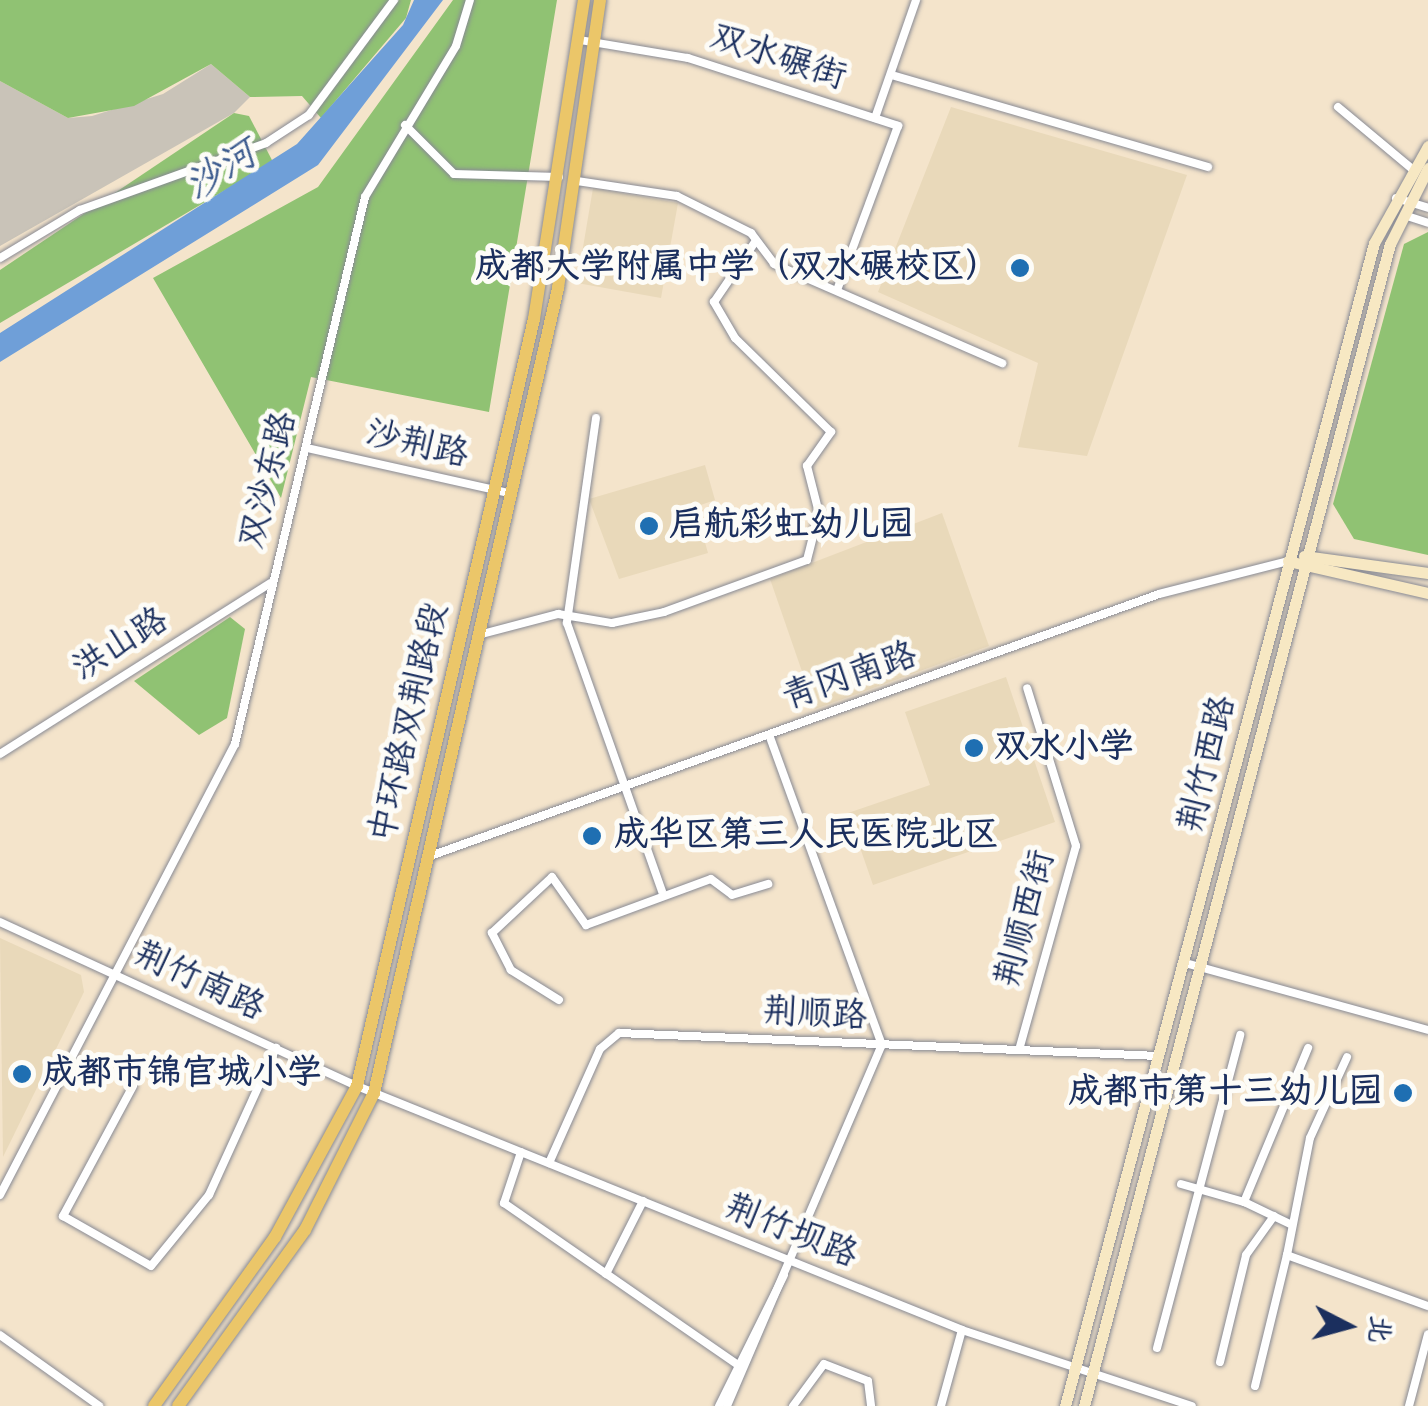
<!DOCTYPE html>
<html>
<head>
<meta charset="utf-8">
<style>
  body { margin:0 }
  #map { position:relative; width:1428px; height:1406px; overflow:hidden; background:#f4e4cb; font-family:Kalam,"LXGW WenKai TC",sans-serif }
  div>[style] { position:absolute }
  .built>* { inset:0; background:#e9d9ba }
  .industrial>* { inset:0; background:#c9c3b8 }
  .green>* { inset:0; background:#90c273 }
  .water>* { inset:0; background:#6f9fd8 }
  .roads { filter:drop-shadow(0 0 2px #888a94) drop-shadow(0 0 2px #888a94) }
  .street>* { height:8px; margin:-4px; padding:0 4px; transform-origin:4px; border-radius:4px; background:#fff }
  .secondary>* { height:11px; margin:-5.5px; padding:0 5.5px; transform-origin:5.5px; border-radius:5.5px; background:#f7e8c3 }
  .primary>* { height:12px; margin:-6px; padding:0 6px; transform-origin:6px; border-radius:6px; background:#ebc669 }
  .dots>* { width:28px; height:28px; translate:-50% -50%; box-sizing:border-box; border:5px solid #fdfcf7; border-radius:50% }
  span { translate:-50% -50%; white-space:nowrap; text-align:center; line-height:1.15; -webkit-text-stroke:10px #fdfcf7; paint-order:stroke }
  .street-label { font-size:35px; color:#1b2f5e }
  .poi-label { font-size:35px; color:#1b2f5e; font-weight:700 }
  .right { translate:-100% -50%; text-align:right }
  .left { translate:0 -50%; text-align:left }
  .water-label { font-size:38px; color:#3d5c8f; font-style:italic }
  .north { position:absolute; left:1298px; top:1276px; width:100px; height:100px; -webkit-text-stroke:8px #fdfcf7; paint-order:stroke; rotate:96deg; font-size:28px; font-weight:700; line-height:40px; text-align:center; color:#1b2f5e }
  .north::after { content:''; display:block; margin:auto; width:35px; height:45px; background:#1b2f5e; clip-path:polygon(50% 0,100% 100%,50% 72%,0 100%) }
</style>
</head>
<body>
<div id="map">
  <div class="built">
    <i style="clip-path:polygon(951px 107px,1187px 175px,1087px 456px,1018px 447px,1038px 363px,878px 292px)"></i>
    <i style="clip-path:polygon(593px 188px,678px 203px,661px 298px,577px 283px)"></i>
    <i style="clip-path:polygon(705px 465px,715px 500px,695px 507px,708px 553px,619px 579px,589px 499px)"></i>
    <i style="clip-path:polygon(942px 513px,989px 646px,815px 709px,770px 579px)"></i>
    <i style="clip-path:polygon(1006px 677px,1055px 822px,873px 885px,848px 813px,930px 785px,905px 712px)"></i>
    <i style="clip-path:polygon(0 938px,81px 975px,84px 992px,3px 1157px)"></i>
  </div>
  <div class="industrial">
    <i style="clip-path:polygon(211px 64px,250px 97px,234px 113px,0 246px,0 81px,68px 118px,92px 116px,163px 94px)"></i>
  </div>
  <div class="green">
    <i style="clip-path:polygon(0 0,411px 0,406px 18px,321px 118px,302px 96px,250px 97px,211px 64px,134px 106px,68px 118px,0 81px)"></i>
    <i style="clip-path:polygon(453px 0,557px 0,489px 412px,311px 377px,281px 498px,153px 278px,318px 187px)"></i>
    <i style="clip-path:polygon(234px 113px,249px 116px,273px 162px,0 323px,0 270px)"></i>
    <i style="clip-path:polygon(1428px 232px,1428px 555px,1354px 539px,1333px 504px,1404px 244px)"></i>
    <i style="clip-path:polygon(230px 617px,245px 629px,227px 718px,199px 735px,134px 681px)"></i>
  </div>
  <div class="water">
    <i style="clip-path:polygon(414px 0,443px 0,318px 165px,0 362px,0 333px,297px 144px,403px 25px)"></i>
  </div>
  <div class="roads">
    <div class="street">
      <i style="left:580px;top:40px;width:109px;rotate:9.5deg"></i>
      <i style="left:688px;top:58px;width:221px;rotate:17.9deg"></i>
      <i style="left:898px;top:126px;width:175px;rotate:110.4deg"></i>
      <i style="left:895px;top:76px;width:326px;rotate:16.2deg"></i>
      <i style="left:1338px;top:107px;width:95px;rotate:39.9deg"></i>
      <i style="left:875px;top:118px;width:125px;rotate:-70.8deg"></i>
      <i style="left:405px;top:125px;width:69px;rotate:45deg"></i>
      <i style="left:454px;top:174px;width:105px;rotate:1.6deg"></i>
      <i style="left:577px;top:181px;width:101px;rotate:8.5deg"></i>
      <i style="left:677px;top:196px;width:83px;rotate:26.6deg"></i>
      <i style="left:751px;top:233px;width:39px;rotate:53deg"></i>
      <i style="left:774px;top:264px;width:249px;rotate:23.5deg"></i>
      <i style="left:1396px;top:198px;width:34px;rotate:17deg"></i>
      <i style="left:1404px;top:215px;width:25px;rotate:18deg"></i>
      <i style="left:0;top:258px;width:93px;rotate:-31deg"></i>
      <i style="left:80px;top:210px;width:198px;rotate:-19.8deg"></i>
      <i style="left:266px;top:143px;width:51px;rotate:-33.1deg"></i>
      <i style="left:309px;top:115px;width:143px;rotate:-53.5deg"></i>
      <i style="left:596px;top:418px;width:207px;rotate:98.1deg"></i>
      <i style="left:567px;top:623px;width:285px;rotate:70.5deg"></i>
      <i style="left:307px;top:448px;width:210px;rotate:12.6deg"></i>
      <i style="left:482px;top:634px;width:79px;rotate:-14.7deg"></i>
      <i style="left:558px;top:614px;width:55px;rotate:9.5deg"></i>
      <i style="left:612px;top:623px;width:53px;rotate:-11.9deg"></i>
      <i style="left:664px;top:612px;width:152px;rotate:-20deg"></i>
      <i style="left:807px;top:560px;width:49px;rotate:-75.7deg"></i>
      <i style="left:819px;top:513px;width:49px;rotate:-104.3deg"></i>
      <i style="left:807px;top:466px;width:42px;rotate:-54.8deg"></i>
      <i style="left:831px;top:432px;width:134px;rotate:-135.6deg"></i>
      <i style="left:735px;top:338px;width:42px;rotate:-120.3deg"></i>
      <i style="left:714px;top:302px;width:73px;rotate:-55.7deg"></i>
      <i style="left:0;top:754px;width:320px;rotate:-32.3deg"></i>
      <i style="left:433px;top:855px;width:771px;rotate:-19.77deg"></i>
      <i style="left:1159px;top:594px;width:133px;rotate:-14.3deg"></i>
      <i style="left:0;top:922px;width:393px;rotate:24.7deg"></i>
      <i style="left:357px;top:1086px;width:652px;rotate:21.96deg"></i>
      <i style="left:962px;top:1330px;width:242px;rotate:18.3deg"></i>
      <i style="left:1185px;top:963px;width:252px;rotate:15.4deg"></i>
      <i style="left:559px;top:1000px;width:57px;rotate:-148deg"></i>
      <i style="left:511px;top:970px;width:42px;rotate:-117.2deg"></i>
      <i style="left:492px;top:933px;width:82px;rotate:-43deg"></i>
      <i style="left:552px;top:877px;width:59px;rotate:54.7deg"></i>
      <i style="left:586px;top:925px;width:133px;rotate:-20.2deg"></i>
      <i style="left:711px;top:879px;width:26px;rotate:37deg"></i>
      <i style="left:732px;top:895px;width:38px;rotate:-17deg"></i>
      <i style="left:1019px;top:1050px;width:212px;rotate:-74.4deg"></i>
      <i style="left:1076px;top:846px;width:165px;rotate:-107.2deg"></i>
      <i style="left:133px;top:1086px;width:148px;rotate:118.3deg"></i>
      <i style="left:63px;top:1216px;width:101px;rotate:29.6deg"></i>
      <i style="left:151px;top:1266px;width:92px;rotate:-50.8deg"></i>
      <i style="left:209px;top:1195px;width:162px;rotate:-65.5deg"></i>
      <i style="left:521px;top:1152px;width:54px;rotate:108.4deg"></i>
      <i style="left:504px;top:1203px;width:286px;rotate:34.7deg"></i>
      <i style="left:549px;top:1163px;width:125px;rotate:-65.9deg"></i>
      <i style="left:600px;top:1049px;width:25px;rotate:-40deg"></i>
      <i style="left:619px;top:1033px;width:539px;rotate:2.44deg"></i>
      <i style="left:1181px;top:1184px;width:66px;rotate:15.9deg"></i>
      <i style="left:0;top:1195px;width:509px;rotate:-62.48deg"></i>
      <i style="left:235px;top:744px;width:562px;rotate:-76.63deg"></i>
      <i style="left:365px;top:197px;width:176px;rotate:-58.9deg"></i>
      <i style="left:456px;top:46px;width:48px;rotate:-73.1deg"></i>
      <i style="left:1290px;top:1224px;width:51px;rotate:-154.4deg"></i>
      <i style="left:1244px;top:1202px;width:167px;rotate:-67.4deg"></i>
      <i style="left:1287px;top:1255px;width:119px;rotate:-78.9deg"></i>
      <i style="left:1310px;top:1138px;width:89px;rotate:-65.4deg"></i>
      <i style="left:606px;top:1274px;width:82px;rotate:-63.1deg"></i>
      <i style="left:0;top:1335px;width:122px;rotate:35.6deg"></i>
      <i style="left:1157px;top:1348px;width:324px;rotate:-75.1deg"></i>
      <i style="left:1220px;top:1362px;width:110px;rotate:-76.3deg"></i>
      <i style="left:1246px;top:1255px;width:48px;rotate:-54.3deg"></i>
      <i style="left:1255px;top:1386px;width:135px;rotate:-76.3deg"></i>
      <i style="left:1287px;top:1255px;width:150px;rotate:19.9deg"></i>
      <i style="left:719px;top:1406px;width:146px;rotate:-63.6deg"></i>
      <i style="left:727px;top:1406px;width:393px;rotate:-66.8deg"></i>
      <i style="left:882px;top:1045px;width:330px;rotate:-110deg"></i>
      <i style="left:793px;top:1406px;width:52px;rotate:-53.6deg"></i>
      <i style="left:824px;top:1364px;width:47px;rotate:21.1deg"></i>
      <i style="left:868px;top:1381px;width:25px;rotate:83deg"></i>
      <i style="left:941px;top:1406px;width:79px;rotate:-74.6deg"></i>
      <i style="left:1409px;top:1406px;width:74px;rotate:-75.2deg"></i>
    </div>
    <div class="secondary">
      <i style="left:1304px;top:556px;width:125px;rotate:7.8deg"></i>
      <i style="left:1288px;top:561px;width:144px;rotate:12.9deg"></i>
      <i style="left:1065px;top:1406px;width:1203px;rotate:-75.12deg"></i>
      <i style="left:1374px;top:243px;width:111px;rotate:-60.9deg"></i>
      <i style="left:1084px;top:1406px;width:1202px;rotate:-75.25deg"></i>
      <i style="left:1390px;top:244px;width:85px;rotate:-63.4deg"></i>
    </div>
    <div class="primary">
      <i style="left:154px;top:1406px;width:208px;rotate:-54.4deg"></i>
      <i style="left:275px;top:1237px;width:172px;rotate:-61.5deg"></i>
      <i style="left:357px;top:1086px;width:787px;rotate:-77.01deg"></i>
      <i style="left:534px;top:319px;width:323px;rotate:-81.1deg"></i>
      <i style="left:178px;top:1406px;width:217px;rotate:-54.2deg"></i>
      <i style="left:305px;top:1230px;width:153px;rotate:-63.3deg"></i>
      <i style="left:374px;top:1093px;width:826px;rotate:-77.12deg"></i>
      <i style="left:558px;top:288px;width:291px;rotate:-81.7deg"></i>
    </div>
  </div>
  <div class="dots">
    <i style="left:1020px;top:268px;background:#1f6fb2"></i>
    <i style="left:649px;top:526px;background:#1f6fb2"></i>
    <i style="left:974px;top:748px;background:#1f6fb2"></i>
    <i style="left:592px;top:836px;background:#1f6fb2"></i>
    <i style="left:22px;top:1074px;background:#1f6fb2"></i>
    <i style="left:1403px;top:1093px;background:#1f6fb2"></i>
  </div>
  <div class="street-label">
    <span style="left:778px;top:58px;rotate:18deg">双水碾街</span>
    <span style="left:417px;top:445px;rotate:13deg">沙荆路</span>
    <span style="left:269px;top:480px;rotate:-76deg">双沙东路</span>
    <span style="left:121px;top:645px;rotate:-32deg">洪山路</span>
    <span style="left:850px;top:677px;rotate:-19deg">青冈南路</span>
    <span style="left:410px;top:723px;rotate:-77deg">中环路双荆路段</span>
    <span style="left:1208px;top:764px;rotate:-76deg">荆竹西路</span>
    <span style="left:1026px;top:919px;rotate:-75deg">荆顺西街</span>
    <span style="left:199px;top:982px;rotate:25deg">荆竹南路</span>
    <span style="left:815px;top:1015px;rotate:3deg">荆顺路</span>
    <span style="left:791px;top:1232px;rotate:22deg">荆竹坝路</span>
  </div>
  <div class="poi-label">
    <span class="right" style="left:1000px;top:268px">成都大学附属中学（双水碾校区）</span>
    <span class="left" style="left:669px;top:526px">启航彩虹幼儿园</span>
    <span class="left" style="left:994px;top:748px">双水小学</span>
    <span class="left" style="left:614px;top:836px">成华区第三人民医院北区</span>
    <span class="left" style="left:42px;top:1074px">成都市锦官城小学</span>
    <span class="right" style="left:1383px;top:1093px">成都市第十三幼儿园</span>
  </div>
  <div class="water-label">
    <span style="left:222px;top:172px;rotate:-32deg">沙河</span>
  </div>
  <div class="north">北</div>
</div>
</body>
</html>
